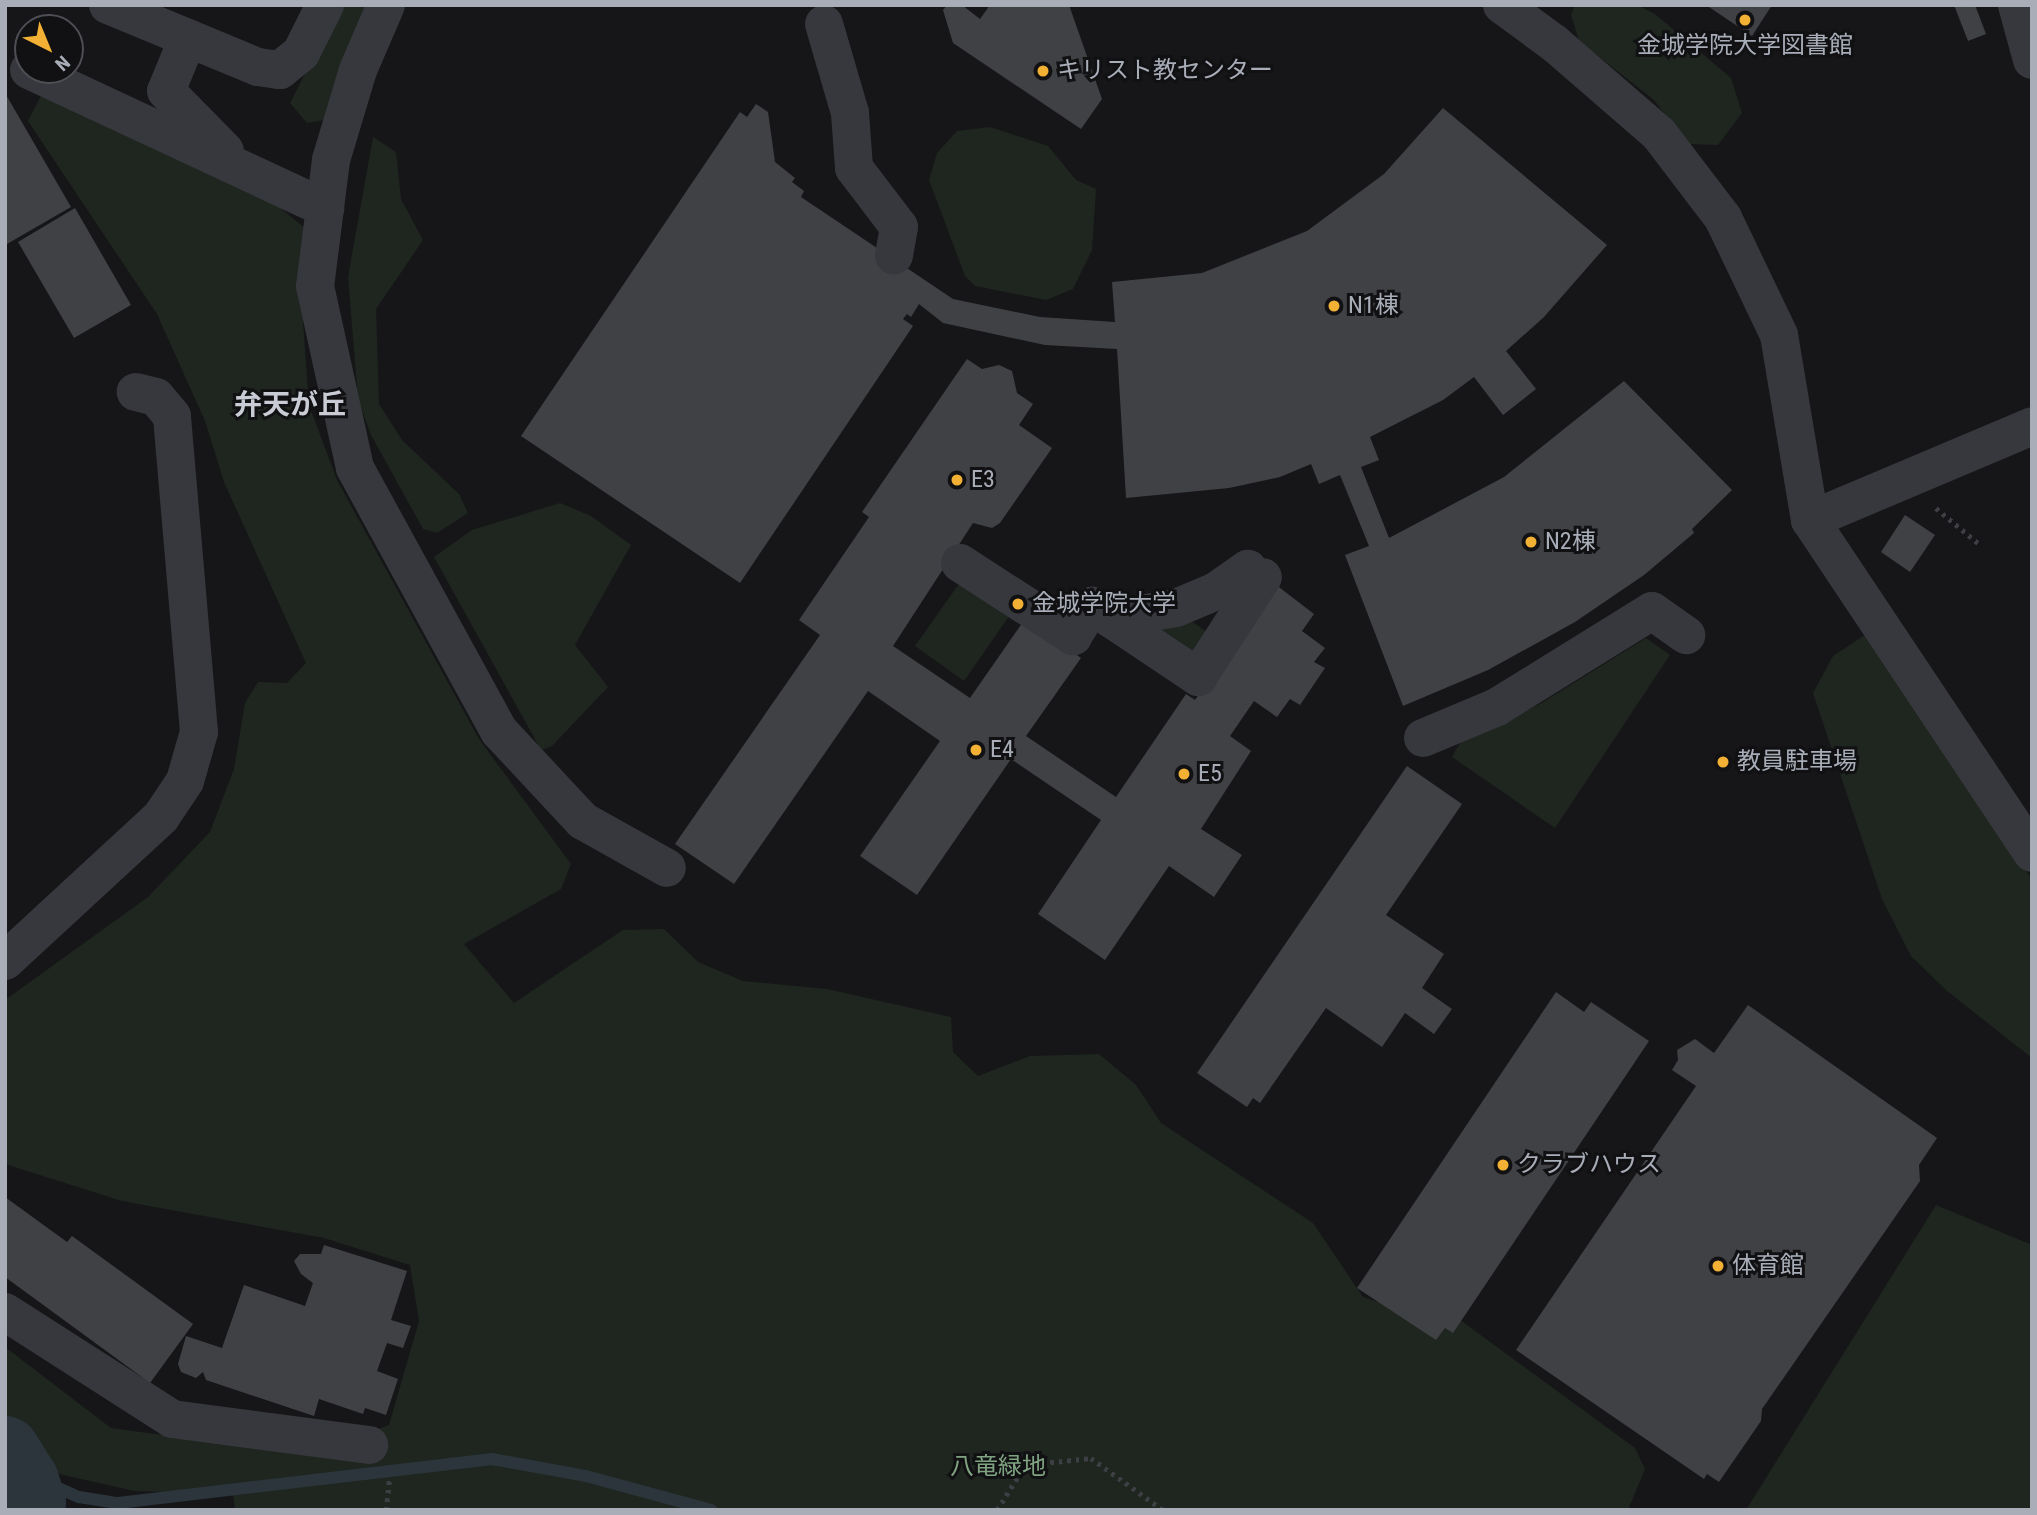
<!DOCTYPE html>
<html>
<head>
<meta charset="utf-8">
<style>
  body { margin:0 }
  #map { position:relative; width:2037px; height:1515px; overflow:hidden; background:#161618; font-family:"Roboto Condensed","Noto Sans JP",sans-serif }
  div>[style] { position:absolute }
  .green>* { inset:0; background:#1e261f }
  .stream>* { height:12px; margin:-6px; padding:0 6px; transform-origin:6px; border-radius:6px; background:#2c353c }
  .river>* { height:70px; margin:-35px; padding:0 35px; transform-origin:35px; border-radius:35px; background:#2c353c }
  .building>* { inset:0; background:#404145 }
  .path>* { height:4.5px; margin-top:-2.25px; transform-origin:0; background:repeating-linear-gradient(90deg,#3d3f44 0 3.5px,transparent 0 8.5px) }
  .minor>* { height:38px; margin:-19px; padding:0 19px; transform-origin:19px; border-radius:19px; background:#37383d }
  .dots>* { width:19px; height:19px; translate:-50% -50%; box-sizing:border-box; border:4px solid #111113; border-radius:50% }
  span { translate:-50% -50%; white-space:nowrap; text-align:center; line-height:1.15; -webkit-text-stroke:6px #111113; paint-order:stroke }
  .poi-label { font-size:24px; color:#a8adb8 }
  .left { translate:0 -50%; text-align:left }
  .park-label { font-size:24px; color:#7fa381 }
  .quarter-label { font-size:28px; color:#c9ccd4; font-weight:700 }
  .frame { position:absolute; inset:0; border:7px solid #a8adb8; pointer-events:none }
  .north { position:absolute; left:14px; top:14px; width:70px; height:70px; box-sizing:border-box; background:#111113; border:2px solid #4d4f55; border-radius:50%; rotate:137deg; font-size:19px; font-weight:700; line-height:28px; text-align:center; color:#a8adb8 }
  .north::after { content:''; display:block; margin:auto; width:24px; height:32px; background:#f2b134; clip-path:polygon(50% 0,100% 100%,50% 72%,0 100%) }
</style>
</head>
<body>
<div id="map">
  <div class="green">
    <i style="clip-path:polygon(340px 5px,368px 5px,326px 120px,307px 123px,290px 103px)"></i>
    <i style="clip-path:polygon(1575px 5px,1637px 5px,1655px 14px,1731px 78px,1742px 113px,1718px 145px,1688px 144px,1654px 100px,1579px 41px,1571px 15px)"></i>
    <i style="clip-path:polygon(43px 92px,269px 199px,306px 229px,303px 322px,309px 405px,337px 480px,479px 739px,571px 864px,561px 889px,464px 944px,514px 1003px,623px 930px,664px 929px,698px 962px,743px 981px,827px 989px,951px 1017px,953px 1052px,978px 1076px,1030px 1056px,1099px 1054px,1136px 1085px,1161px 1123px,1313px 1223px,1363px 1297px,1402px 1310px,1452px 1314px,1635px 1448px,1645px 1469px,1628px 1510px,235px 1510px,233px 1494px,134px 1491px,55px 1473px,5px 1422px,5px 1347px,111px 1428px,309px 1455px,389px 1425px,419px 1321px,410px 1265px,324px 1238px,122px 1201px,5px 1164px,5px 1000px,148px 897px,210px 832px,234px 769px,245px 703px,258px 682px,287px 683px,306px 663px,224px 482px,205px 421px,157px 314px,28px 121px)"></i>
    <i style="clip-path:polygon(990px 127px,1048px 146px,1076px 180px,1096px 189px,1092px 250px,1073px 289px,1046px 300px,975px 286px,965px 276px,929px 180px,937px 153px,957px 131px)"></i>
    <i style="clip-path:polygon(373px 137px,396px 152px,401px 199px,423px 240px,376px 309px,379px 404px,402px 440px,459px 494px,468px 513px,437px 533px,423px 529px,371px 435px,358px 399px,348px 277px)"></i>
    <i style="clip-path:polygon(560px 503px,591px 516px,631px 545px,575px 645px,608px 687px,552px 746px,541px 750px,434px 557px,472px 530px)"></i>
    <i style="clip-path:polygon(963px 578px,1012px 612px,964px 681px,915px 646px)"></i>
    <i style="clip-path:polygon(1178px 612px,1216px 638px,1198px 663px,1135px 618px)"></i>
    <i style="clip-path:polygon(1868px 633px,2032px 880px,2032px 1058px,1947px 991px,1911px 956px,1882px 899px,1813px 693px,1833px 656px)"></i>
    <i style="clip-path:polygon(1646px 638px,1670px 655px,1555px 828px,1452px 757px,1461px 741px,1540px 704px)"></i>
    <i style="clip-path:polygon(1936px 1205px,2032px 1245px,2032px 1510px,1746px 1510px)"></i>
  </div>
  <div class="stream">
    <i style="left:11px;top:1457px;width:44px;rotate:35.8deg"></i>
    <i style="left:47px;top:1483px;width:35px;rotate:24deg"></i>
    <i style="left:79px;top:1497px;width:39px;rotate:9deg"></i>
    <i style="left:118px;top:1503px;width:377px;rotate:-6.7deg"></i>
    <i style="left:492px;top:1459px;width:96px;rotate:10.3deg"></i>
    <i style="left:586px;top:1476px;width:130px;rotate:15.2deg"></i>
  </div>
  <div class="river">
    <i style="left:5px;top:1451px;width:36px;rotate:58deg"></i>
    <i style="left:24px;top:1481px;width:22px;rotate:72deg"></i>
    <i style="left:31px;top:1502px;width:9px;rotate:111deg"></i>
  </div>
  <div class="building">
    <i style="clip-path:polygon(947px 5px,962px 5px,980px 19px,990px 5px,1069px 5px,1102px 99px,1081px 129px,953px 43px,943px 10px)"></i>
    <i style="clip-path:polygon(1706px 5px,1772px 5px,1752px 36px)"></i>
    <i style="clip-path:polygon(1954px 5px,1975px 5px,1986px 34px,1968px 41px)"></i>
    <i style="clip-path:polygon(5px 93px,71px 207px,7px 244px,5px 241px)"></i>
    <i style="clip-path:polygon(756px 104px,768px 112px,775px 162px,795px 178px,792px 182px,804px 191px,801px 197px,953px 299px,1040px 317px,1115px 322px,1112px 282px,1202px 273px,1307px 231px,1384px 174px,1443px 108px,1607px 245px,1544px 317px,1506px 351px,1536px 389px,1503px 415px,1474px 377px,1443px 400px,1370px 437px,1379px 460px,1361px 467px,1389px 538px,1504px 477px,1624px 381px,1732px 490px,1692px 529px,1694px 533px,1644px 575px,1575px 622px,1488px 670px,1403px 706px,1345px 555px,1369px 546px,1340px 475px,1319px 484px,1311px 464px,1280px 477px,1229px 488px,1126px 498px,1117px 349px,1045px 345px,943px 323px,919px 304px,911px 317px,907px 314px,903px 319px,913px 326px,740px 583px,521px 436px,740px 112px,747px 117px)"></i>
    <i style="clip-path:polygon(75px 208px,131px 305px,74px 338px,18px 242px)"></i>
    <i style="clip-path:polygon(967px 359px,982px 369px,999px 365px,1012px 371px,1017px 393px,1033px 404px,1019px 425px,1052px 448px,1000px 523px,992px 528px,973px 523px,893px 646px,970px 698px,1025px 619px,1081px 658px,1026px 736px,1116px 797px,1186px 694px,1195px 700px,1275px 584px,1314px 614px,1302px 631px,1325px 648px,1314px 662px,1325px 668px,1300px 705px,1290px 699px,1277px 717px,1254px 701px,1230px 736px,1251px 751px,1201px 829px,1242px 855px,1214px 897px,1169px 866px,1105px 960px,1038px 914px,1101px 820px,1011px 759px,917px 895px,860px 856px,940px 741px,868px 691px,734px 884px,675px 844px,820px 635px,799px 620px,869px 517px,862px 512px)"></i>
    <i style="clip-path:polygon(1905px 515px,1935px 535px,1910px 572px,1881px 552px)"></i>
    <i style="clip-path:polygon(1407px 766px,1462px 804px,1386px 915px,1444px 954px,1422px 988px,1452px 1009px,1434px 1034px,1405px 1013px,1382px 1047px,1326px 1008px,1260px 1103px,1253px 1098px,1247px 1107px,1197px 1073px)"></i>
    <i style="clip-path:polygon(1556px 992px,1584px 1012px,1591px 1002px,1649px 1041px,1453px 1333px,1445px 1328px,1436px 1340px,1357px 1288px)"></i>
    <i style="clip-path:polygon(1748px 1005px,1937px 1138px,1919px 1165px,1920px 1181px,1762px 1409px,1761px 1421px,1719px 1482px,1707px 1474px,1704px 1479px,1516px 1350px,1696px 1086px,1672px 1070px,1678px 1060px,1677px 1050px,1695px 1039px,1714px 1053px)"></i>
    <i style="clip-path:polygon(5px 1197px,67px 1242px,72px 1236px,193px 1324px,150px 1383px,5px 1277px)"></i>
    <i style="clip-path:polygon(324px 1245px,407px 1271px,391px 1320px,411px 1326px,403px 1348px,387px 1343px,377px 1371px,398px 1379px,386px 1415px,365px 1408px,363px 1414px,319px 1399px,314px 1416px,206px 1380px,203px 1372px,196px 1378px,181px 1372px,178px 1364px,186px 1336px,222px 1348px,244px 1285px,305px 1306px,313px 1283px,301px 1274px,294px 1261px,300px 1254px,321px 1254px)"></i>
  </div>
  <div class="path">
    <i style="left:1936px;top:508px;width:55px;rotate:39.8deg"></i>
    <i style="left:386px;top:1510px;width:31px;rotate:-84deg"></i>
    <i style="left:997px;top:1510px;width:53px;rotate:-58.1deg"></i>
    <i style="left:1025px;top:1465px;width:66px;rotate:-6.1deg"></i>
    <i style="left:1091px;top:1458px;width:89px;rotate:35.8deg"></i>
  </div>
  <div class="minor">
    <i style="left:108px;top:5px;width:162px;rotate:22.5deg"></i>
    <i style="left:258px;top:67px;width:22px;rotate:8deg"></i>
    <i style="left:280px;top:70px;width:27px;rotate:-39deg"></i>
    <i style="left:301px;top:53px;width:54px;rotate:-63.4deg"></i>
    <i style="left:386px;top:5px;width:71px;rotate:113.3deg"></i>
    <i style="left:358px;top:70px;width:94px;rotate:106.7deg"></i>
    <i style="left:331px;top:160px;width:127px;rotate:97.2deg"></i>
    <i style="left:315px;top:286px;width:186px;rotate:77.6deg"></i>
    <i style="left:355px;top:468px;width:300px;rotate:61.3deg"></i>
    <i style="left:499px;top:731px;width:123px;rotate:47deg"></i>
    <i style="left:583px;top:821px;width:96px;rotate:29.2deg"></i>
    <i style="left:1502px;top:5px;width:64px;rotate:36.2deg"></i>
    <i style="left:1554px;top:43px;width:139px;rotate:40.9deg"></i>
    <i style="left:1659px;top:134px;width:106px;rotate:52.7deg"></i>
    <i style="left:1723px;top:218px;width:130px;rotate:64.4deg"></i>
    <i style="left:1779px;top:335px;width:188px;rotate:80.5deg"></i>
    <i style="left:1810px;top:520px;width:400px;rotate:56.3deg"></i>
    <i style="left:2017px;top:5px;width:57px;rotate:74.7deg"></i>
    <i style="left:824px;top:24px;width:93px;rotate:73.7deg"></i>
    <i style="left:850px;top:113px;width:55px;rotate:85.8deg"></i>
    <i style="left:854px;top:168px;width:74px;rotate:52.7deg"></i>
    <i style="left:899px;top:227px;width:29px;rotate:100deg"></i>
    <i style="left:188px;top:38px;width:57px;rotate:112.5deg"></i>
    <i style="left:166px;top:91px;width:84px;rotate:45.5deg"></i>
    <i style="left:29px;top:70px;width:327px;rotate:25deg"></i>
    <i style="left:1810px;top:520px;width:241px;rotate:-22.9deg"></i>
    <i style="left:960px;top:563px;width:135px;rotate:32.9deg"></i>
    <i style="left:1073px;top:636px;width:36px;rotate:-58deg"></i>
    <i style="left:1092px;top:606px;width:128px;rotate:33.8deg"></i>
    <i style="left:1198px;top:677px;width:119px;rotate:-57deg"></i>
    <i style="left:1111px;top:619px;width:66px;rotate:-9.6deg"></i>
    <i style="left:1176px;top:608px;width:43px;rotate:-23deg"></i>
    <i style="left:1216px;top:591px;width:39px;rotate:-35deg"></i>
    <i style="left:1423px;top:738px;width:80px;rotate:-22.7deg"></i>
    <i style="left:1497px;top:707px;width:182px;rotate:-31.8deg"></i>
    <i style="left:1652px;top:611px;width:42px;rotate:35.2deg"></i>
    <i style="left:5px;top:961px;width:212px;rotate:-42.7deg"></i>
    <i style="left:161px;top:817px;width:43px;rotate:-56.3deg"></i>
    <i style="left:185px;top:781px;width:51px;rotate:-74.1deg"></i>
    <i style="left:199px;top:732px;width:317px;rotate:-94.9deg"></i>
    <i style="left:172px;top:416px;width:25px;rotate:-130deg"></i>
    <i style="left:156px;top:397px;width:21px;rotate:-166deg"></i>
    <i style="left:5px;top:1312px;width:198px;rotate:32.6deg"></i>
    <i style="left:172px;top:1419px;width:199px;rotate:7.5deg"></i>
  </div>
  <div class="dots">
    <i style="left:1745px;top:20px;background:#f2b134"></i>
    <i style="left:1043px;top:71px;background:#f2b134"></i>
    <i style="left:1334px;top:306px;background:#f2b134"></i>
    <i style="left:957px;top:480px;background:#f2b134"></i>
    <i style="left:1531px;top:542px;background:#f2b134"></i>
    <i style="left:1018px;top:604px;background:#f2b134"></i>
    <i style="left:976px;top:750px;background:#f2b134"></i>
    <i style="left:1723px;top:762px;background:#f2b134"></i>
    <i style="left:1184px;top:774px;background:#f2b134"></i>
    <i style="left:1503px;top:1165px;background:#f2b134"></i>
    <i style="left:1718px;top:1266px;background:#f2b134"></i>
  </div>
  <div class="poi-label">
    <span style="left:1745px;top:46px">金城学院大学図書館</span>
    <span class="left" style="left:1057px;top:71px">キリスト教センター</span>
    <span class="left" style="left:1348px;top:306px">N1棟</span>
    <span class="left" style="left:971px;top:480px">E3</span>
    <span class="left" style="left:1545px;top:542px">N2棟</span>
    <span class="left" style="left:1032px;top:604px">金城学院大学</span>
    <span class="left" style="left:990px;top:750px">E4</span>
    <span class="left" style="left:1737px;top:762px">教員駐車場</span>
    <span class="left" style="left:1198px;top:774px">E5</span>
    <span class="left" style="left:1517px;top:1165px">クラブハウス</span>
    <span class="left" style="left:1732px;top:1266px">体育館</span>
  </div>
  <div class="park-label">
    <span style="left:998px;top:1467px">八竜緑地</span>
  </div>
  <div class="quarter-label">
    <span style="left:290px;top:405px">弁天が丘</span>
  </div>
  <div class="frame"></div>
  <div class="north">N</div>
</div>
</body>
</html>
